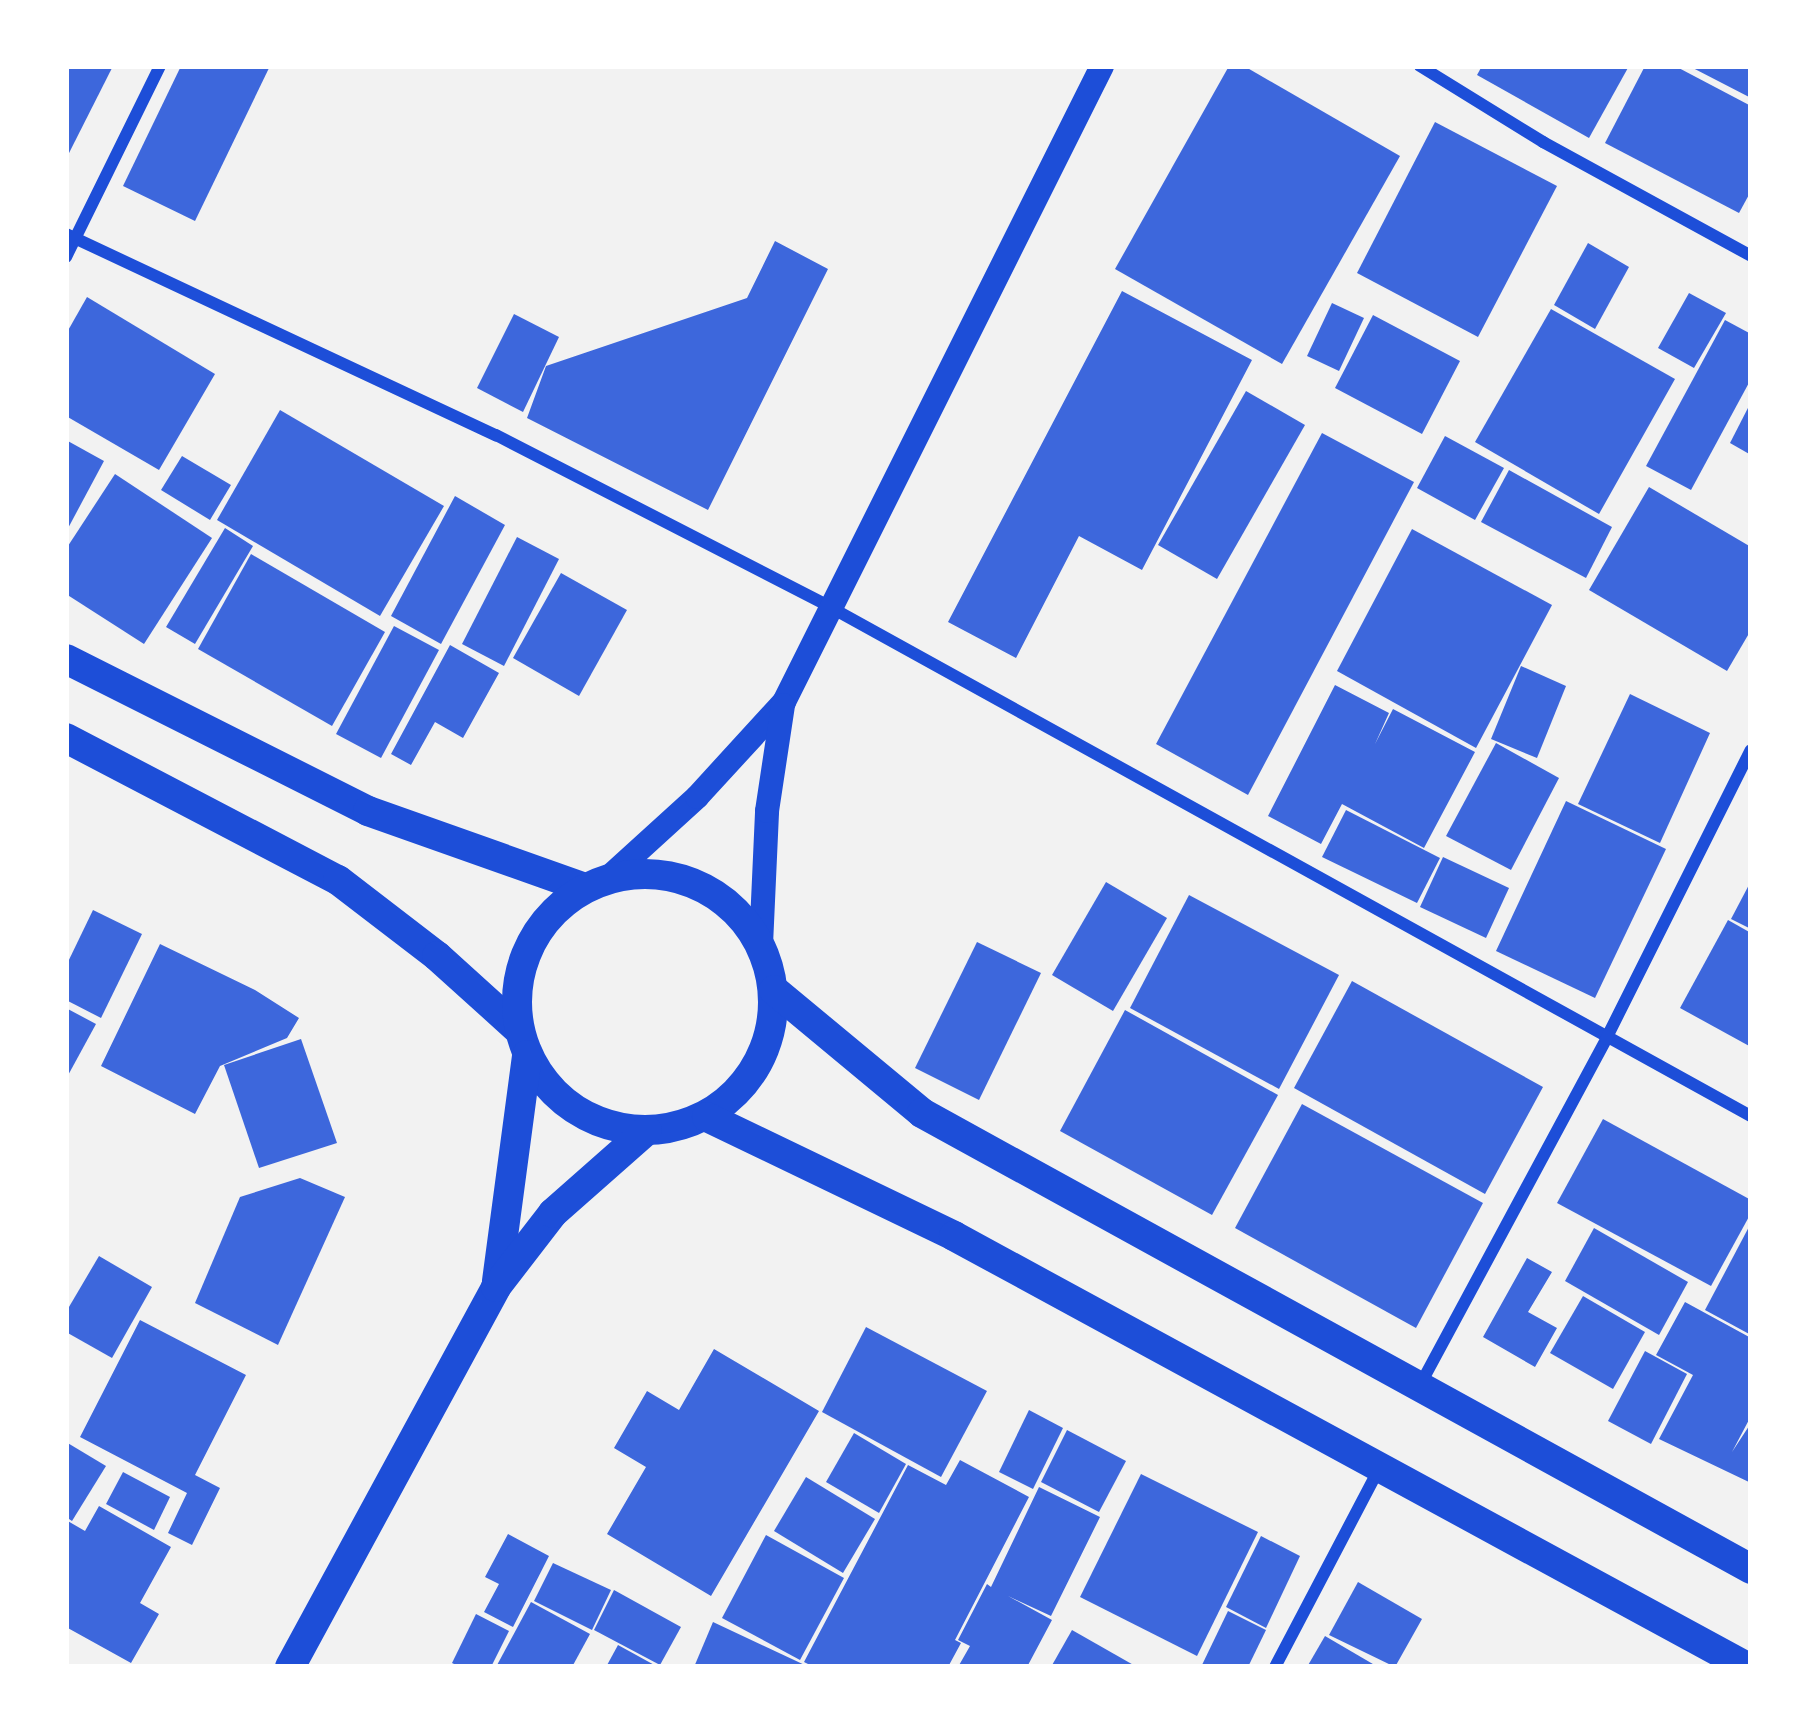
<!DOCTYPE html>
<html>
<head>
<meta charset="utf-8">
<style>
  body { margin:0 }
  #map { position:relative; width:1817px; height:1733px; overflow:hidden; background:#f2f2f2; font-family:"Golos Text",sans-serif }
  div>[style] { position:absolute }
  .building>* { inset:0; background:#3d67dc }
  .minor>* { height:12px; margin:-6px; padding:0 6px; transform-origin:6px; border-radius:6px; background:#1d4ed8 }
  .secondary>* { height:24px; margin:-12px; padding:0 12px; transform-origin:12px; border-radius:12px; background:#1d4ed8 }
  .primary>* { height:30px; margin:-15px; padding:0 15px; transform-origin:15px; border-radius:15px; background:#1d4ed8 }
  .primary>.ring { margin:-15px; padding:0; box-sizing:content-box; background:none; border:30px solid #1d4ed8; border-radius:50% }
  span { translate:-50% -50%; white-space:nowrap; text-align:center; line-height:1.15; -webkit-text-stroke:9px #fff; paint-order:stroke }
  .frame { position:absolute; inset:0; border:69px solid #fff; pointer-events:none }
</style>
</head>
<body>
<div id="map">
  <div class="building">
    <i style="clip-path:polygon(66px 66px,113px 66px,66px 159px)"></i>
    <i style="clip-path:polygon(181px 66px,270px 66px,195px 221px,123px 186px)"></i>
    <i style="clip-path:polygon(1229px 66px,1244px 66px,1400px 156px,1282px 364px,1115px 269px)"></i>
    <i style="clip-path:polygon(1482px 66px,1629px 66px,1589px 138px,1477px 75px)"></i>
    <i style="clip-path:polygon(1645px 66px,1675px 66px,1751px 106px,1751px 191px,1739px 213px,1605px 143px)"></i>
    <i style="clip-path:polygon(1689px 66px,1751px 66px,1751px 98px)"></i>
    <i style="clip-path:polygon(1435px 122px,1557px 186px,1478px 337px,1357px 273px)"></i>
    <i style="clip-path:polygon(775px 241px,828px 269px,708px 510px,527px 418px,546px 366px,747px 298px)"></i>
    <i style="clip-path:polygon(1588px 243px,1629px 267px,1595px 329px,1554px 305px)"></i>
    <i style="clip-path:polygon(1122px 291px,1252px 360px,1142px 570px,1079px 536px,1016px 658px,948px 622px)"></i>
    <i style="clip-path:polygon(1689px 293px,1726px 313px,1694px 368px,1658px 348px)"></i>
    <i style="clip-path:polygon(87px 297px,215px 374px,159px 470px,66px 416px,66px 334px)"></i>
    <i style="clip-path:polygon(1332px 303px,1364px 318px,1339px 371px,1307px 356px)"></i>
    <i style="clip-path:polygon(1551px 309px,1675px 379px,1599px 514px,1475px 442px)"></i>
    <i style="clip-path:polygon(514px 314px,559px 337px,523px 412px,477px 388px)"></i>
    <i style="clip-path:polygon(1373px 315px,1460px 361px,1422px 434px,1335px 388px)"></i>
    <i style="clip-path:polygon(1725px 320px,1751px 334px,1751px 379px,1691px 490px,1646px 466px)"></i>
    <i style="clip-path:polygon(1246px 391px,1305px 425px,1217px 579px,1158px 545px)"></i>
    <i style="clip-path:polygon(1751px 402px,1751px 455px,1730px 443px)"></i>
    <i style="clip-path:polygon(280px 410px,444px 506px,380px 616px,217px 520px)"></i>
    <i style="clip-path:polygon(1322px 433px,1414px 482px,1248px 795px,1156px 744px)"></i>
    <i style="clip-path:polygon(1445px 436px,1504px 468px,1475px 520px,1417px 488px)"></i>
    <i style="clip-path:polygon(66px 440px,104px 461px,66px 532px)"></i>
    <i style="clip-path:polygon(182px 456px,231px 485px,210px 520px,161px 490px)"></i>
    <i style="clip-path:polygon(1509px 470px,1612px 527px,1586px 578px,1481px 522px)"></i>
    <i style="clip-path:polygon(115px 474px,212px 538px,144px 644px,66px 594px,66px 549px)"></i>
    <i style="clip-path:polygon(1649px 487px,1751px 547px,1751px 630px,1727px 671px,1589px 590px)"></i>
    <i style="clip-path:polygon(455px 496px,505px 525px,441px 644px,391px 616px)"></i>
    <i style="clip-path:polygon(225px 528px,253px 546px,195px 644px,166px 627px)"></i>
    <i style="clip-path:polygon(1412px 529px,1552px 605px,1476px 748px,1337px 671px)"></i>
    <i style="clip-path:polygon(517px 537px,559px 559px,504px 666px,462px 644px)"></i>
    <i style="clip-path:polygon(251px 554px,385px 632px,332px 726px,198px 649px)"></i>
    <i style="clip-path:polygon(561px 573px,627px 610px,579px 696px,513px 658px)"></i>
    <i style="clip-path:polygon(394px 626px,439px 650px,381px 758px,336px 734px)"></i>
    <i style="clip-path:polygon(450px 645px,499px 673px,463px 738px,435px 722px,411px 765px,391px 754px)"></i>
    <i style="clip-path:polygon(1521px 666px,1566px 686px,1537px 758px,1491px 739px)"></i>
    <i style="clip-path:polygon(1335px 685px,1389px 713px,1375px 744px,1393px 709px,1475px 752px,1424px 848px,1342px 804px,1321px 844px,1268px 816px)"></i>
    <i style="clip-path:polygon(1630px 694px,1710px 733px,1660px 843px,1578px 804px)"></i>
    <i style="clip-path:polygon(1496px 743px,1559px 778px,1511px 870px,1446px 836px)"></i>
    <i style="clip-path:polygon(1566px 801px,1666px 849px,1595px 998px,1496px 951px)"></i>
    <i style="clip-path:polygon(1346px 810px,1440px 858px,1417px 903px,1322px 857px)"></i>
    <i style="clip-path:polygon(1443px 857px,1509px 888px,1486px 938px,1420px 907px)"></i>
    <i style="clip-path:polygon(1751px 881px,1751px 929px,1731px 919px)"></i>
    <i style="clip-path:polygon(1106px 882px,1167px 918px,1113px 1011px,1052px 975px)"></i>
    <i style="clip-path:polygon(1189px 895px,1339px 975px,1279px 1089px,1130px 1008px)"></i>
    <i style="clip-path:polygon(93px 910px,142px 934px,101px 1018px,66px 1000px,66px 966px)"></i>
    <i style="clip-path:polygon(1728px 920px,1751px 933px,1751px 1047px,1680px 1008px)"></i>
    <i style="clip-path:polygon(977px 942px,1041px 973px,979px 1100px,915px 1068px)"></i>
    <i style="clip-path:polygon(160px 944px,255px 990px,299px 1018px,287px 1038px,220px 1066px,195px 1114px,101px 1066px)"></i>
    <i style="clip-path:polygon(1352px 981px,1543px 1087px,1485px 1194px,1294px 1088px)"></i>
    <i style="clip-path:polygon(66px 1008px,96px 1024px,66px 1079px)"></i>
    <i style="clip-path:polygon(1125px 1010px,1278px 1095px,1212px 1215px,1060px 1131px)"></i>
    <i style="clip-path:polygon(301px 1039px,337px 1143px,259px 1168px,224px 1065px)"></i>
    <i style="clip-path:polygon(1302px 1104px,1483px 1203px,1416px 1328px,1235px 1228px)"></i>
    <i style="clip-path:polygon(1603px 1119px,1751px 1200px,1751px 1213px,1711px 1286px,1557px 1203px)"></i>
    <i style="clip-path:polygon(300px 1178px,345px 1197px,278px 1345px,195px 1303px,240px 1197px)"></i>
    <i style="clip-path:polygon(1751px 1223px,1751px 1335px,1705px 1310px)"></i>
    <i style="clip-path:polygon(1594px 1228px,1688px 1282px,1659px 1335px,1565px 1281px)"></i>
    <i style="clip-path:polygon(99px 1256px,152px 1287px,112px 1358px,66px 1332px,66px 1312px)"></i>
    <i style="clip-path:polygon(1527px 1258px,1552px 1272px,1528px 1312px,1557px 1328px,1535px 1367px,1483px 1337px)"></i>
    <i style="clip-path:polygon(1583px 1296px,1645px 1332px,1613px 1389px,1550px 1353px)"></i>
    <i style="clip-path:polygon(1685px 1302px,1751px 1338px,1751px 1416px,1732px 1452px,1751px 1423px,1751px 1483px,1659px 1439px,1693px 1375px,1656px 1355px)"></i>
    <i style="clip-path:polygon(140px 1320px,246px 1375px,195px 1475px,220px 1488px,192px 1545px,168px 1533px,187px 1493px,80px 1437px)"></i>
    <i style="clip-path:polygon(866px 1327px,987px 1391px,941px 1477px,822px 1412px)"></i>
    <i style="clip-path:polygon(714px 1349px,819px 1411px,711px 1596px,607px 1534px,646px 1467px,614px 1448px,647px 1391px,679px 1410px)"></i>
    <i style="clip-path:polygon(1645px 1351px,1687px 1374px,1651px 1444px,1608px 1421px)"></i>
    <i style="clip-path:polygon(1029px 1410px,1063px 1428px,1033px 1489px,999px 1472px)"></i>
    <i style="clip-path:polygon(1067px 1430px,1126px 1461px,1099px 1512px,1041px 1482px)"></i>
    <i style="clip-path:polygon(854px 1433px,906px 1464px,879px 1513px,826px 1482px)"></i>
    <i style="clip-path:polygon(66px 1442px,106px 1466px,72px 1521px,66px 1517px)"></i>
    <i style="clip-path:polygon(960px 1460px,1029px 1497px,955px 1640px,961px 1643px,948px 1667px,814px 1667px,804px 1662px,908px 1465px,946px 1485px)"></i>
    <i style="clip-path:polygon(123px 1472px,170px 1497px,154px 1530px,106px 1504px)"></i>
    <i style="clip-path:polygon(1141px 1474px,1258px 1532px,1197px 1656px,1080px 1597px)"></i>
    <i style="clip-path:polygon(806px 1477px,875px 1519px,843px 1573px,774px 1531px)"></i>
    <i style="clip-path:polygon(1039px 1487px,1100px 1517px,1051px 1616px,1008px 1596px,1052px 1620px,1027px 1667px,958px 1667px,970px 1646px,958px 1640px,987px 1584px,991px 1587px)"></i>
    <i style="clip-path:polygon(99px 1506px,171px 1547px,140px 1603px,159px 1614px,131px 1663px,66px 1627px,66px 1520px,85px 1531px)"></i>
    <i style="clip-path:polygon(508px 1534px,549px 1556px,513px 1627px,484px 1612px,499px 1584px,485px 1577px)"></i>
    <i style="clip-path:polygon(766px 1535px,844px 1578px,800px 1660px,722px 1618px)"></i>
    <i style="clip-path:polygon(1261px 1536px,1300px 1556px,1266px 1628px,1226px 1607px)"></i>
    <i style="clip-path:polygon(553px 1563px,611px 1590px,592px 1630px,534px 1601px)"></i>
    <i style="clip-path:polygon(1358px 1582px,1422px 1619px,1395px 1667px,1329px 1635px)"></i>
    <i style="clip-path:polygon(614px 1590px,681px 1627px,660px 1665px,594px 1630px)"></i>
    <i style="clip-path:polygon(531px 1602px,590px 1634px,572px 1667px,496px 1667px)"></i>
    <i style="clip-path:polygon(1228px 1611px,1266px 1630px,1248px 1667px,1201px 1667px)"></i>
    <i style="clip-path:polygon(476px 1614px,509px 1631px,491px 1667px,460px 1667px,452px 1663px)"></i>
    <i style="clip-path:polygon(713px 1622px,809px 1667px,694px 1667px)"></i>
    <i style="clip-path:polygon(1072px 1630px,1137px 1667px,1051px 1667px)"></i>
    <i style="clip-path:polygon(1325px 1636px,1378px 1667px,1307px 1667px)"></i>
    <i style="clip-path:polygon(618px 1645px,658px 1667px,606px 1667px)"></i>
  </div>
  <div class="minor">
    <i style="left:1420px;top:66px;width:145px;rotate:31.7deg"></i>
    <i style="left:1543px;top:142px;width:237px;rotate:28.7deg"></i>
    <i style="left:66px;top:234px;width:475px;rotate:25.1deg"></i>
    <i style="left:496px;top:435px;width:376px;rotate:27.2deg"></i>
    <i style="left:830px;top:607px;width:1052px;rotate:28.93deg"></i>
    <i style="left:66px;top:257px;width:213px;rotate:-63.8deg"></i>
    <i style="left:1419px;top:1387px;width:395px;rotate:-61.7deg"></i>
    <i style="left:1606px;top:1039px;width:323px;rotate:-63.4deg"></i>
    <i style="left:1275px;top:1667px;width:221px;rotate:-62.3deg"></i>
  </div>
  <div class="secondary">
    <i style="left:607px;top:879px;width:122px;rotate:-42.3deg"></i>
    <i style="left:697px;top:797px;width:129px;rotate:-47.5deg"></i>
    <i style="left:784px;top:702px;width:711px;rotate:-63.43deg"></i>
    <i style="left:761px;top:945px;width:134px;rotate:-87.4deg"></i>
    <i style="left:767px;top:811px;width:107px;rotate:-81.4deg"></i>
  </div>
  <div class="primary">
    <i style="left:66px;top:659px;width:338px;rotate:26.7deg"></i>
    <i style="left:368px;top:811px;width:230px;rotate:19.5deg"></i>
    <i style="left:66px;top:738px;width:307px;rotate:27.6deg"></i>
    <i style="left:338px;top:880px;width:125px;rotate:37.5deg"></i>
    <i style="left:437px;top:956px;width:110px;rotate:42.1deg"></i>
    <i class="ring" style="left:517px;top:874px;width:226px;height:226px"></i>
    <i style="left:774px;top:990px;width:192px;rotate:39.7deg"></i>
    <i style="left:922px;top:1113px;width:946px;rotate:28.81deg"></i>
    <i style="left:707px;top:1117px;width:274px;rotate:25.7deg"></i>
    <i style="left:954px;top:1236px;width:903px;rotate:28.52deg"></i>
    <i style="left:497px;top:1281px;width:228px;rotate:-82.4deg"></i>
    <i style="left:290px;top:1667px;width:432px;rotate:-61.5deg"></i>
    <i style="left:496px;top:1287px;width:93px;rotate:-52.4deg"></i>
    <i style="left:553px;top:1213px;width:125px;rotate:-41.4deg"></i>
  </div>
  <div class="frame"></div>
</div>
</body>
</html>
